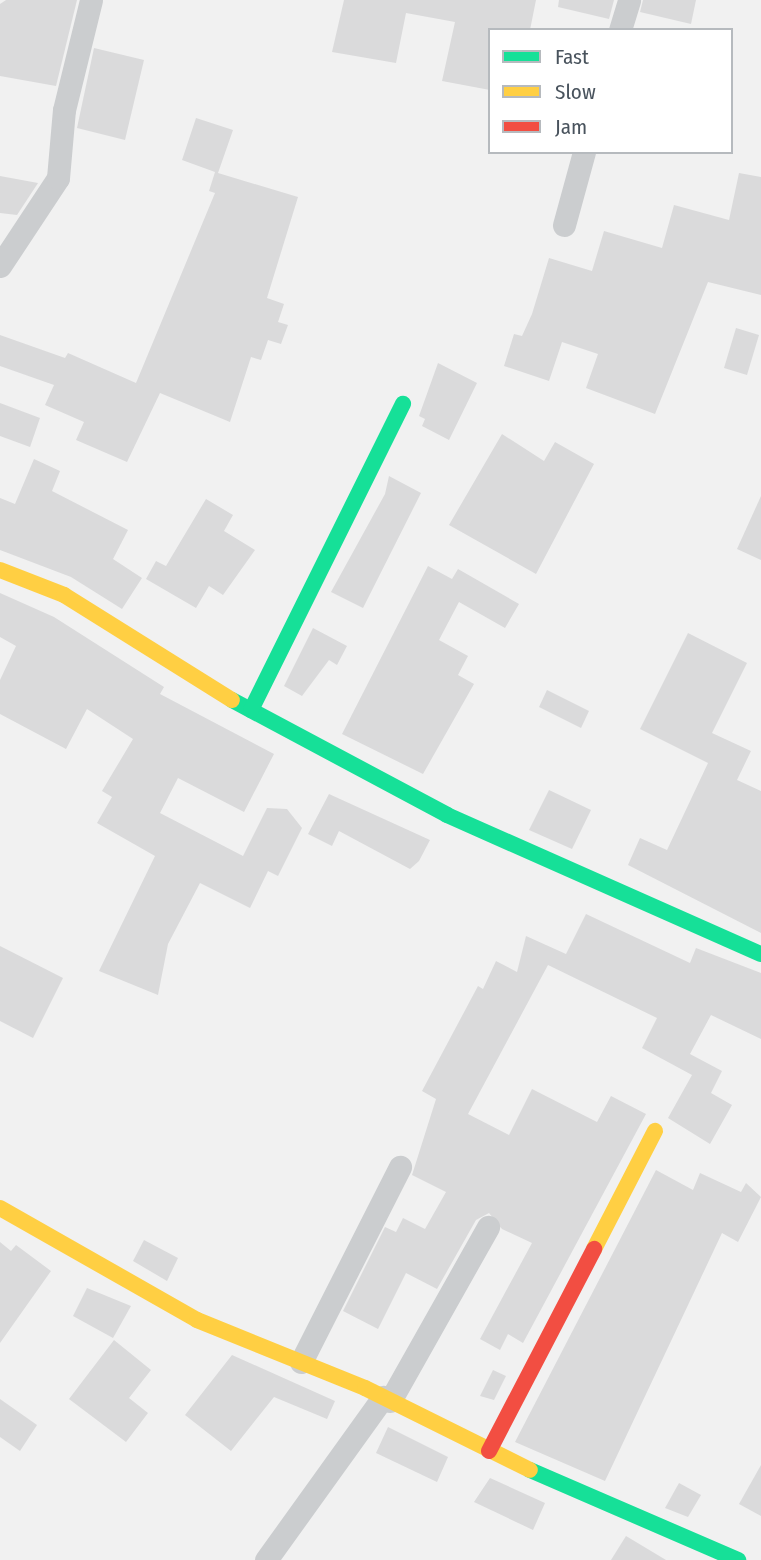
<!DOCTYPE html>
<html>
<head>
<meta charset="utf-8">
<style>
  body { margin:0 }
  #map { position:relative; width:761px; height:1560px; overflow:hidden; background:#f1f1f1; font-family:"Fira Sans Condensed",sans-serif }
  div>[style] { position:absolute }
  .building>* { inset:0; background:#dadadb }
  .street>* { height:23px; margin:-11.5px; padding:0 11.5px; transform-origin:11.5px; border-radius:11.5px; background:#cbcdcf }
  .fast>* { height:16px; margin:-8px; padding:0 8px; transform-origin:8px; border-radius:8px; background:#16e098 }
  .slow>* { height:16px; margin:-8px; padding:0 8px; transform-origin:8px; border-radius:8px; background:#ffcf43 }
  .jam>* { height:16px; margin:-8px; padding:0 8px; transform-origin:8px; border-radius:8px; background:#f24e42 }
  span { translate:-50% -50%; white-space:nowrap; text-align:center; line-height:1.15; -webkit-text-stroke:7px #fff; paint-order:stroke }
  .legend { position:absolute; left:488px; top:28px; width:245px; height:126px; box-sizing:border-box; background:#fff; border:2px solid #b6babe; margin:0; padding:9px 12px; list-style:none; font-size:21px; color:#49535d }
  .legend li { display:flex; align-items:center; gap:14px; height:35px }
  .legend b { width:35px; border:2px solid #b6babe }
</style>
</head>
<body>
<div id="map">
  <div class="building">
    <i style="clip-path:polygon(6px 0,77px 0,56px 86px,0 76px,0 4px)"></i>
    <i style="clip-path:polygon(344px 0,536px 0,530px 30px,490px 30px,490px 90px,442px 81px,455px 22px,406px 13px,396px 63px,332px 52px)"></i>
    <i style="clip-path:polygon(559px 0,614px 0,609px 19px,558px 7px)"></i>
    <i style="clip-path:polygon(643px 0,696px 0,691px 24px,640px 12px)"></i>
    <i style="clip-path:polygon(94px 48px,144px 60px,125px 140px,77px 128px)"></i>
    <i style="clip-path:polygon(196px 118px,233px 130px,218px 173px,298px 197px,267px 298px,284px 304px,278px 322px,288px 325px,281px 344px,268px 340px,261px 360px,251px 357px,230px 422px,160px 393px,127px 462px,76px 440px,84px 422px,45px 405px,54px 385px,0 366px,0 335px,65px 358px,68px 353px,136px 383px,215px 193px,209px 191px,215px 172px,182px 160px)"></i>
    <i style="clip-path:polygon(739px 173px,761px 177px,761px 295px,708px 282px,655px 414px,586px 388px,598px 354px,562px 342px,549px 381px,504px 366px,514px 334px,522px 336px,532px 314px,549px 258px,592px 271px,604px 231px,662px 248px,674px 205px,729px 220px)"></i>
    <i style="clip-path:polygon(0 176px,38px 183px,17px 215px,0 213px)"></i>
    <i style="clip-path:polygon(736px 328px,759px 335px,747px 375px,724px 368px)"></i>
    <i style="clip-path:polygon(438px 363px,477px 383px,449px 440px,422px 426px,425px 419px,419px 416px)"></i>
    <i style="clip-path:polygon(0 403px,40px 418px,30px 447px,0 436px)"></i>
    <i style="clip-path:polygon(502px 434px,544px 461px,555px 442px,594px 464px,536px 574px,449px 525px)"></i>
    <i style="clip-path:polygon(34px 459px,60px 471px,52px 491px,128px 530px,113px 559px,142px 578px,122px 609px,71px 577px,0 550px,0 498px,15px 504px)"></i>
    <i style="clip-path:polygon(389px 476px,421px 493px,363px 608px,331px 592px,385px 494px)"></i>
    <i style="clip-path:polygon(761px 496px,761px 560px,737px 549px)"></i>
    <i style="clip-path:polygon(206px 499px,233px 515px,224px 531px,255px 550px,223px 595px,209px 586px,196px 608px,146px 579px,156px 561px,166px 566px)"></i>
    <i style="clip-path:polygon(428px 566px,452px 579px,458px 569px,519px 604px,505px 628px,459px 602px,439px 640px,468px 656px,458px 675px,474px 684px,423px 774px,342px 734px)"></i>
    <i style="clip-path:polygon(0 593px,54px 617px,164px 687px,160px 694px,274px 754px,244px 812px,178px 778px,160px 813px,243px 856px,267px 808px,287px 809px,302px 828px,278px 876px,268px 871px,250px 908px,200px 883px,168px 944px,158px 995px,99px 971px,155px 856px,97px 823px,112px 797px,102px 791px,133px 739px,87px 709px,66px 749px,0 714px,0 680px,16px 646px,0 637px)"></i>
    <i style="clip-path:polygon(313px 628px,347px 646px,337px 665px,329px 660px,302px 696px,284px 686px)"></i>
    <i style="clip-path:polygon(688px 633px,747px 663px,712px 733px,751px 751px,737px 780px,761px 791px,761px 933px,628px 865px,640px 838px,667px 850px,708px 763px,640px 729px)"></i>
    <i style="clip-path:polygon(547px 690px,589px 711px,581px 728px,539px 707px)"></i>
    <i style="clip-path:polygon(549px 790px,591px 810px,572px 849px,529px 830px)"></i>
    <i style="clip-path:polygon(329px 794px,430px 840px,419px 861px,410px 869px,339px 831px,332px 846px,308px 834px)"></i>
    <i style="clip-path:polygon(586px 914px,690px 963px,696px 948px,761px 973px,761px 1039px,711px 1015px,690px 1054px,722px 1071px,711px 1093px,732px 1105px,710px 1144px,668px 1118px,692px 1075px,642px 1048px,657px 1018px,548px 965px,468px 1114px,509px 1135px,532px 1089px,597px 1122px,611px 1096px,646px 1114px,523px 1343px,508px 1334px,500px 1350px,480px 1339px,532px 1243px,502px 1229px,489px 1213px,476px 1220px,437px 1289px,406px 1273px,378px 1329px,343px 1311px,385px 1227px,396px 1232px,403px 1218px,425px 1229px,446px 1192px,412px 1175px,436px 1099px,422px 1091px,478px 986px,483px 989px,496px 961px,517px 972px,526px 936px,566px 954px)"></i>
    <i style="clip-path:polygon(0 946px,63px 978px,33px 1038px,0 1021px)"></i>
    <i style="clip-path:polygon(656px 1170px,693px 1190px,700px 1173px,741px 1192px,746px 1183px,761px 1197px,738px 1242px,722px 1233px,605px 1481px,515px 1442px)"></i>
    <i style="clip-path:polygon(144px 1240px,178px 1258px,167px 1281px,133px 1261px)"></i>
    <i style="clip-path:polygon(0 1242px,11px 1251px,16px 1245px,51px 1271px,0 1343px)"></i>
    <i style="clip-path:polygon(87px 1288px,131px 1306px,113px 1338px,73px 1316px)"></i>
    <i style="clip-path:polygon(114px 1340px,151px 1370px,129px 1398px,148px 1413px,126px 1442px,69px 1399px)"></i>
    <i style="clip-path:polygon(232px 1355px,335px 1401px,327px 1419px,274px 1397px,231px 1451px,185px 1415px)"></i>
    <i style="clip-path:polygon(493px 1370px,506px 1376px,494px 1400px,480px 1396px)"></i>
    <i style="clip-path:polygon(0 1399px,37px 1425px,20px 1451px,0 1437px)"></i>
    <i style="clip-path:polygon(388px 1427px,448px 1457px,437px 1482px,376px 1453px)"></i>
    <i style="clip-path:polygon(761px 1465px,761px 1516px,739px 1504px)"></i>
    <i style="clip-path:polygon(490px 1478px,545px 1503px,533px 1530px,474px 1502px)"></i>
    <i style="clip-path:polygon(679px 1483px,701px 1495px,688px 1517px,665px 1508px)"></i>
    <i style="clip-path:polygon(626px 1536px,666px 1560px,611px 1560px)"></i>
  </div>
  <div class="street">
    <i style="left:620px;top:30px;width:31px;rotate:-73deg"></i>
    <i style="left:564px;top:225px;width:76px;rotate:-74.7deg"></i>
    <i style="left:0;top:266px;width:105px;rotate:-56.6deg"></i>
    <i style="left:58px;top:178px;width:68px;rotate:-85deg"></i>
    <i style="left:64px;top:110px;width:113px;rotate:-76.2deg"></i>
    <i style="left:301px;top:1362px;width:219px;rotate:-63.1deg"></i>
    <i style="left:390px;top:1401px;width:200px;rotate:-60.6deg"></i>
    <i style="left:266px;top:1560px;width:201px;rotate:-54.3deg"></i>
  </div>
  <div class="fast">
    <i style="left:232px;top:700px;width:244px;rotate:28.1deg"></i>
    <i style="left:447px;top:815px;width:343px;rotate:23.9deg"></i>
    <i style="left:251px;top:710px;width:342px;rotate:-63.6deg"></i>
    <i style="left:530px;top:1470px;width:227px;rotate:23.4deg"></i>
  </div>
  <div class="slow">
    <i style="left:0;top:570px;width:69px;rotate:21.3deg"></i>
    <i style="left:64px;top:595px;width:198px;rotate:32deg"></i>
    <i style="left:0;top:1208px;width:227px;rotate:29.6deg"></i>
    <i style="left:197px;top:1320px;width:181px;rotate:22deg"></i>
    <i style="left:365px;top:1388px;width:184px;rotate:26.4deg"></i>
    <i style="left:594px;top:1249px;width:133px;rotate:-62.7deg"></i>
  </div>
  <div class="jam">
    <i style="left:489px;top:1451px;width:228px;rotate:-62.5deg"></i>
  </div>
  <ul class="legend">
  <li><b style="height:9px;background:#16e098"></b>Fast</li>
  <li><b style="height:9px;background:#ffcf43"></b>Slow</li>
  <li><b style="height:9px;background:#f24e42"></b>Jam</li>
  </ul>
</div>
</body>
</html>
